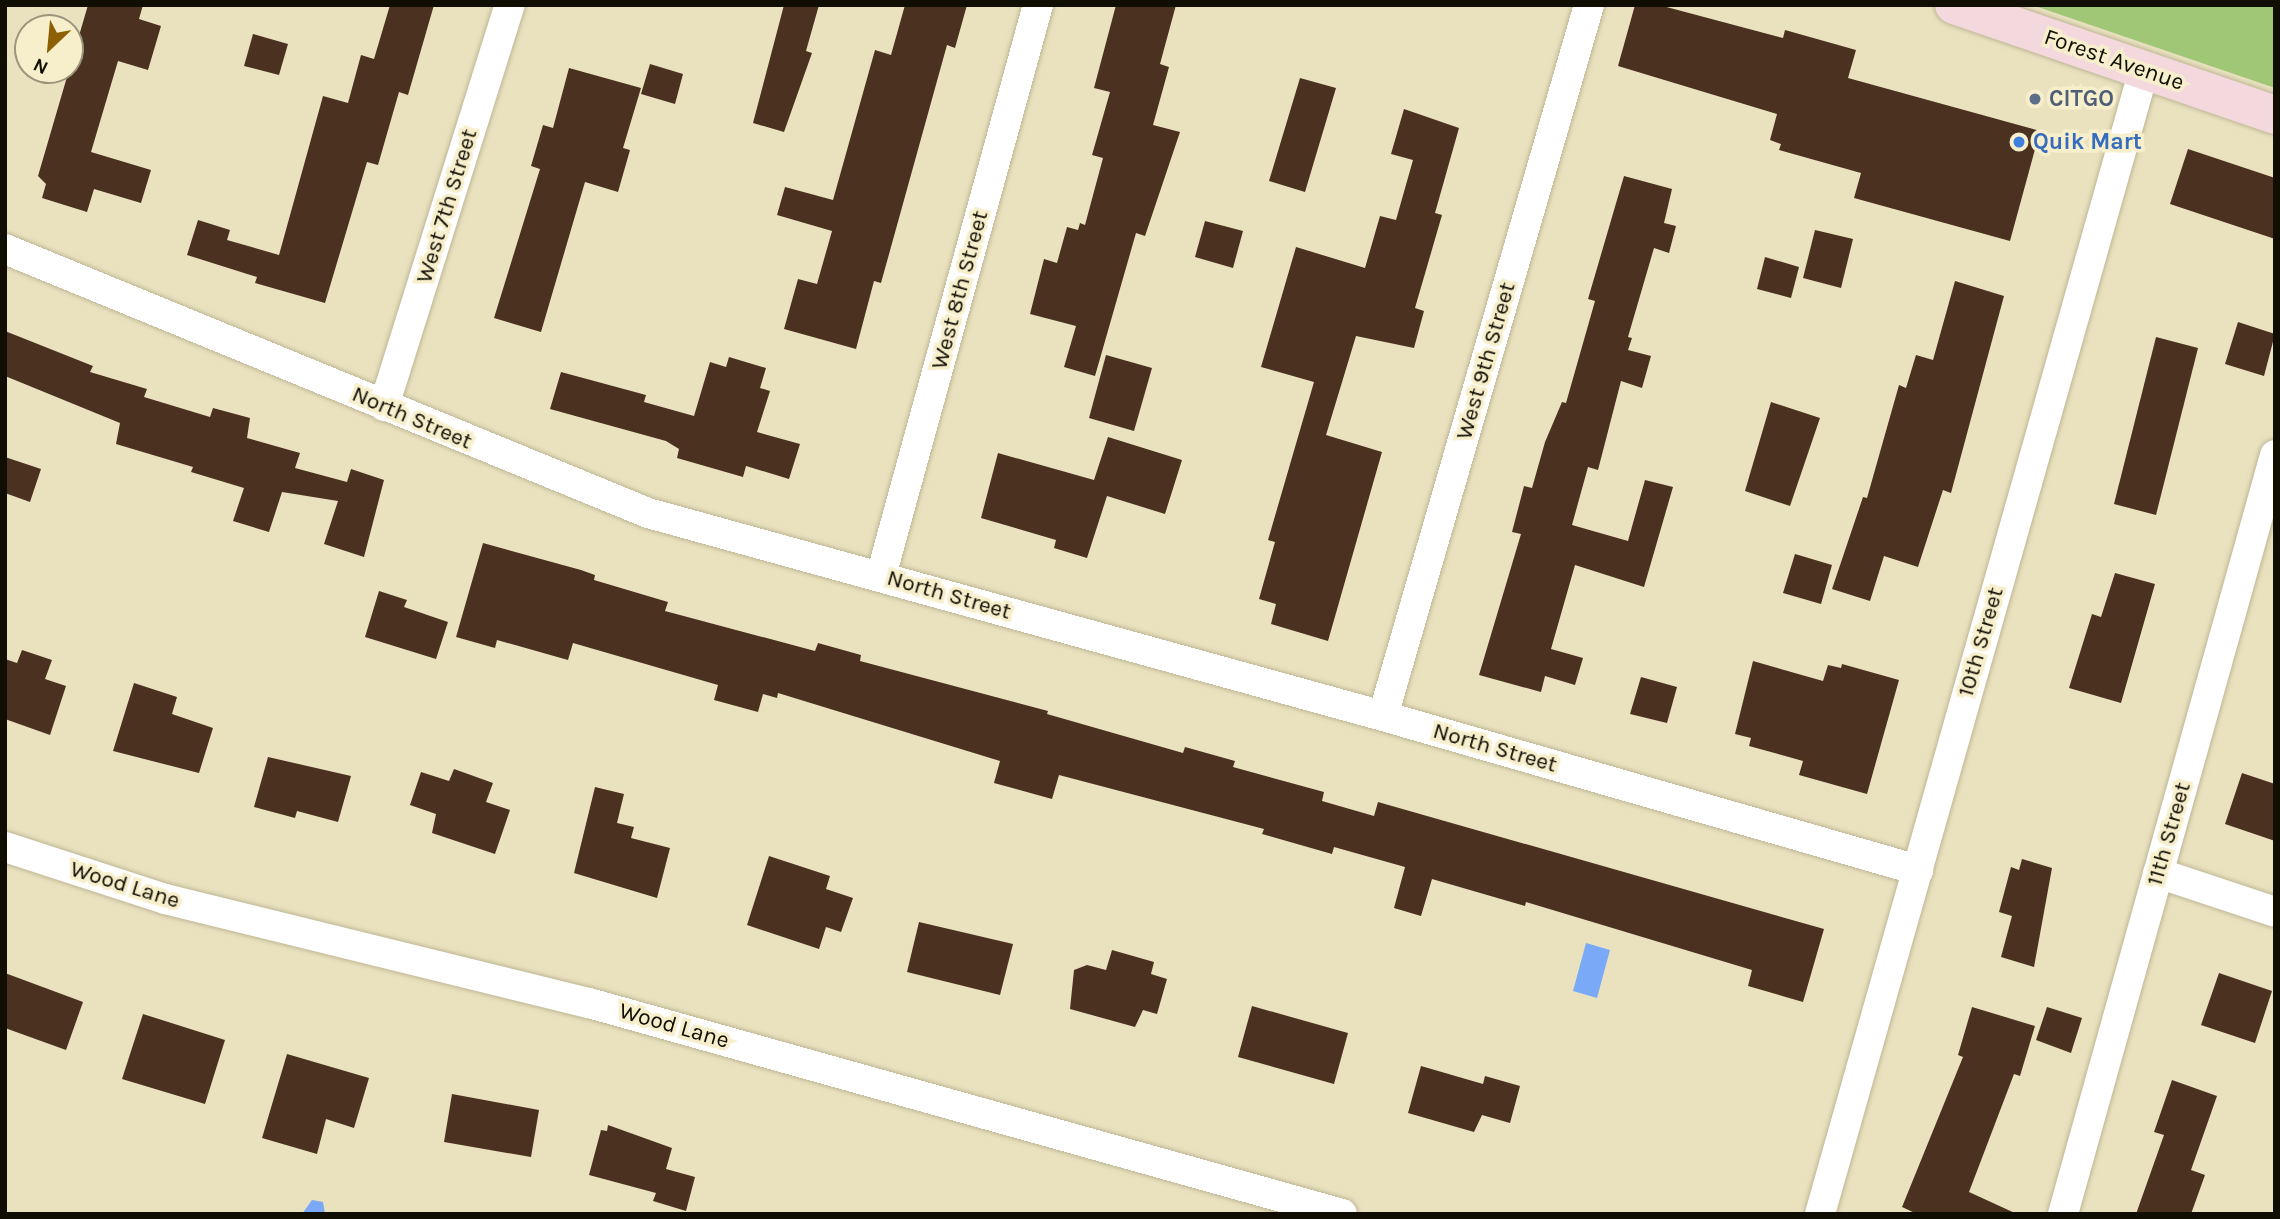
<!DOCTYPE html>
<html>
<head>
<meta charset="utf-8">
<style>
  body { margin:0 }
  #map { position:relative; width:2280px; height:1219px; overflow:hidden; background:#eae2bf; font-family:Karla,sans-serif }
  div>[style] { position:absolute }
  .green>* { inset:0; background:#a0c775 }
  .water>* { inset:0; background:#79a9f7 }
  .building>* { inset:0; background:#4b3220 }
  .roads { filter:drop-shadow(0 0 2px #beb695) drop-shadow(0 0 2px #beb695) }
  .street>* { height:30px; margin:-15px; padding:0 15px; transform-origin:15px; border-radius:15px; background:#fff }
  .secondary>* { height:38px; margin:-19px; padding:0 19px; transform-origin:19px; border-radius:19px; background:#f3d8de }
  .dots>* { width:19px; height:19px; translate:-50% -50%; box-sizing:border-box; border:4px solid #f7efcc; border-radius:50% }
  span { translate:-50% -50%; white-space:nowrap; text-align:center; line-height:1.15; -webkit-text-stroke:7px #f7efcc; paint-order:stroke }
  .street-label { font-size:23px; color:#100d03 }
  .service-label { font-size:23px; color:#4e5e75; font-weight:700 }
  .left { translate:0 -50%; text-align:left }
  .shop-label { font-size:23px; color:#366cbe; font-weight:700 }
  .frame { position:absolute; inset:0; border:7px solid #100d03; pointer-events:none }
  .north { position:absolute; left:14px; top:14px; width:70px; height:70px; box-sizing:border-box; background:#f7efcc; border:2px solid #9b957c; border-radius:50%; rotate:206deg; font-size:19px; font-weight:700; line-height:28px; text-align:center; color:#100d03 }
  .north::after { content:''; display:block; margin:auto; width:24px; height:32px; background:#8c6003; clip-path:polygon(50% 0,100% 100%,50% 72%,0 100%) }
</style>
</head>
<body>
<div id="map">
  <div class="green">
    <i style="clip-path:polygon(2032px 5px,2275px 5px,2275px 88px)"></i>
  </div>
  <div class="water">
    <i style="clip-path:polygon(1586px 943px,1610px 950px,1597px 998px,1573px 991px)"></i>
    <i style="clip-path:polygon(312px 1200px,323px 1202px,325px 1214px,302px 1214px)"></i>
  </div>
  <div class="building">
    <i style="clip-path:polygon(88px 5px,143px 5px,139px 19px,161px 26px,148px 70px,118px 61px,91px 152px,151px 170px,141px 203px,94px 189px,87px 212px,42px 198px,46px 184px,38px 176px)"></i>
    <i style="clip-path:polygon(390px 5px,434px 5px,408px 95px,399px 92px,378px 165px,367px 162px,325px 303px,255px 283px,257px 277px,187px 255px,198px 220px,230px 230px,227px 240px,279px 255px,323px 96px,348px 103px,361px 55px,374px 59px)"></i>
    <i style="clip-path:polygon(784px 5px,819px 5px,806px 51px,812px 53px,784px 132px,753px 123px)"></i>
    <i style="clip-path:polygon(905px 5px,967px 5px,955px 48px,947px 45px,881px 283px,874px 281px,856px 349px,784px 329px,798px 279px,817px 284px,832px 231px,777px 215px,785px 187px,833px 200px,875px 50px,891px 55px)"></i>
    <i style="clip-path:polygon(1116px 5px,1176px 5px,1160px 64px,1169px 67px,1153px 125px,1180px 132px,1145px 236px,1136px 233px,1095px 376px,1064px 367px,1076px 326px,1030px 314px,1044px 259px,1057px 263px,1067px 227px,1078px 230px,1080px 223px,1085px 225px,1103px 158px,1092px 155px,1110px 92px,1094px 88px)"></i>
    <i style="clip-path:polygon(1635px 5px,1659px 5px,1783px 38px,1785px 30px,1856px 50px,1848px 78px,2040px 131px,2010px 241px,1854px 198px,1861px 173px,1779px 150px,1781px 144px,1770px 140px,1777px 114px,1618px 66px)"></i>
    <i style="clip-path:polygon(253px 34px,288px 44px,279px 75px,244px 66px)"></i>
    <i style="clip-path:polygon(650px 64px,683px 74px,675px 104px,641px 94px)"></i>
    <i style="clip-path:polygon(569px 68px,641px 88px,623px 148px,630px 150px,618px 192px,585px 182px,541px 332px,494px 318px,540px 169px,531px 166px,543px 125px,553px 128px)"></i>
    <i style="clip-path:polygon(1300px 78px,1336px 88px,1305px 192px,1269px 181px)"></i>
    <i style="clip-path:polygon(1404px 109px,1459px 128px,1435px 213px,1442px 215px,1415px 308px,1424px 311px,1414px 348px,1356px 336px,1326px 435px,1382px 452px,1328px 641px,1271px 624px,1276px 604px,1259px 599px,1275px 542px,1268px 540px,1314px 382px,1261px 367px,1296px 247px,1365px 268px,1380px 216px,1396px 220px,1413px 160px,1391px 154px)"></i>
    <i style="clip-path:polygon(2188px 149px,2275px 178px,2275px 239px,2170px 204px)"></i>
    <i style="clip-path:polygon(1624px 176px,1672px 189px,1664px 223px,1676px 226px,1669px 253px,1654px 248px,1628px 337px,1632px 338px,1628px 350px,1651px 356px,1642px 388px,1621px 381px,1598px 470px,1588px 467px,1572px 525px,1628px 541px,1645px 480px,1673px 487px,1644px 587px,1575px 565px,1551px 649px,1583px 658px,1575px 685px,1545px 676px,1541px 692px,1479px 675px,1521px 534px,1512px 532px,1524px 486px,1532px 488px,1545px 442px,1562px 402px,1566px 403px,1595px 301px,1588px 299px)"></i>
    <i style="clip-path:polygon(1205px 221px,1243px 231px,1233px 268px,1195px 257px)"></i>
    <i style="clip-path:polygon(1815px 230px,1853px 239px,1841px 288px,1803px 278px)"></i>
    <i style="clip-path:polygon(1765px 257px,1799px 267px,1791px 298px,1757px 289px)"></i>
    <i style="clip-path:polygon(1955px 281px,2004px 296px,1951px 493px,1943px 490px,1918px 567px,1884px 556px,1870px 601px,1832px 589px,1863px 497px,1867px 498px,1899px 385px,1906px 388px,1916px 355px,1933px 360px)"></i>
    <i style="clip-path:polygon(2238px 322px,2275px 334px,2264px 376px,2225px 364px)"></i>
    <i style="clip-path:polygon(5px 331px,93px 366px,90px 372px,147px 389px,144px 397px,210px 417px,213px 408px,250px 418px,247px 438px,300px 453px,295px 468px,347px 482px,351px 469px,384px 480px,364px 557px,324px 544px,338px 501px,282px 492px,269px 532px,233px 521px,244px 488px,191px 472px,193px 467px,116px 444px,120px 423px,5px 376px)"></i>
    <i style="clip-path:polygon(2156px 337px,2198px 348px,2156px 515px,2114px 504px)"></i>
    <i style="clip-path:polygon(1106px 355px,1152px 368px,1134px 431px,1089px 418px)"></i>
    <i style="clip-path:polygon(729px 357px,766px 368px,760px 388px,770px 391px,757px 432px,800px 444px,789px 479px,746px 466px,743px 477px,677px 458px,679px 449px,666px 441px,550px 409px,561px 372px,646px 395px,644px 402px,694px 416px,710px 362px,726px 367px)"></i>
    <i style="clip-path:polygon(1771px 402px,1820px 418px,1790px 506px,1745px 491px)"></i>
    <i style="clip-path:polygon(1108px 437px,1182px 460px,1165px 514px,1107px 496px,1087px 558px,1054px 548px,1056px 540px,981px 518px,998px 453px,1094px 480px)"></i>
    <i style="clip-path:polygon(5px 457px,41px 469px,30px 502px,5px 493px)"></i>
    <i style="clip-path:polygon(483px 543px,581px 570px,595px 575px,594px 580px,668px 602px,665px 611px,815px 651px,818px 643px,861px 655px,860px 661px,1048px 711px,1047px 714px,1183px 753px,1185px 747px,1235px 761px,1233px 767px,1324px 792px,1322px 801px,1374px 816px,1378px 802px,1824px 929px,1803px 1002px,1748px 986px,1752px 970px,1526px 902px,1525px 906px,1432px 879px,1421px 916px,1394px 908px,1405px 867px,1334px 847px,1332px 854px,1262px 834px,1264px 829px,1059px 775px,1052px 799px,994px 783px,1000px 761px,778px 693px,777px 698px,763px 694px,758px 712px,714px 700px,718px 685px,573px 643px,568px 660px,497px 640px,495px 648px,456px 637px)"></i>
    <i style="clip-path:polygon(1795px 554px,1832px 565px,1821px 604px,1783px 593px)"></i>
    <i style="clip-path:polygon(2115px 573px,2155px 584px,2121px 703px,2069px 688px,2092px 614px,2101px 617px)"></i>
    <i style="clip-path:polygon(379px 591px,407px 600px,404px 607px,448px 622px,436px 659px,365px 637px)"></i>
    <i style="clip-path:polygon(22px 650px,52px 660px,45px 679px,66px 686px,50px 735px,5px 719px,5px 659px,17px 663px)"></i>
    <i style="clip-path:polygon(1753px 661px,1823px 681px,1828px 665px,1841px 668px,1842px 664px,1899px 680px,1867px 794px,1799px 775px,1803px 761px,1749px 746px,1751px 738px,1735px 734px)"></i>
    <i style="clip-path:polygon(1641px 677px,1677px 687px,1667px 723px,1630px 714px)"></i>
    <i style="clip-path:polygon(134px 683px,177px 697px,172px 714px,213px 728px,199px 773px,113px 751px)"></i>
    <i style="clip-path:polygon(268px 757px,351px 776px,338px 822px,297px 811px,295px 818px,254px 807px)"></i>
    <i style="clip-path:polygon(454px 769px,493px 783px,486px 802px,510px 810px,495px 854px,432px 833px,436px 814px,410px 805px,421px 772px,449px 781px)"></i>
    <i style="clip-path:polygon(2242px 773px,2275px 784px,2275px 841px,2225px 824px)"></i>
    <i style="clip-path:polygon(595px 787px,624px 794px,617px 823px,634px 827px,631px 838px,670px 848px,657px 898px,574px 873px)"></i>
    <i style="clip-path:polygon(769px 856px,830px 876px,826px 889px,853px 898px,841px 932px,826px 927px,819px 949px,747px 925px)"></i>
    <i style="clip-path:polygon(2022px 859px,2052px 868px,2034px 967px,2001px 957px,2012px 916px,1999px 912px,2011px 867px,2019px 870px)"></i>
    <i style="clip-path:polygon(919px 922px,1013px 944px,1000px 995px,907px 972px)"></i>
    <i style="clip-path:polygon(1112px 950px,1154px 962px,1151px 974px,1167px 979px,1157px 1014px,1143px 1010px,1135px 1027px,1070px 1009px,1074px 970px,1087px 965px,1106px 970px)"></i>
    <i style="clip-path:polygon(5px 973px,83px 1002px,66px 1050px,5px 1028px)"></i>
    <i style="clip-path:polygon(2219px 973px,2272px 991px,2255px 1043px,2201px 1025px)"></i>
    <i style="clip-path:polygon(1252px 1006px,1348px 1033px,1334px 1084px,1238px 1057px)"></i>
    <i style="clip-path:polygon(1972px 1007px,2035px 1026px,2020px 1076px,2014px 1074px,1969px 1192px,2017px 1214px,1917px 1214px,1902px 1207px,1963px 1057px,1958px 1055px)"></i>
    <i style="clip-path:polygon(2047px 1007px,2082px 1018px,2071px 1053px,2036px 1040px)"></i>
    <i style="clip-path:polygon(143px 1014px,225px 1040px,205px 1104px,122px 1079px)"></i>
    <i style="clip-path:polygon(287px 1054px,369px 1078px,354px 1128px,326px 1119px,317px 1154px,262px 1138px)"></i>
    <i style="clip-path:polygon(1421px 1066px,1483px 1084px,1485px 1076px,1520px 1086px,1510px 1123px,1482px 1115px,1474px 1132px,1408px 1113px)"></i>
    <i style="clip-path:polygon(2172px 1080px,2217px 1096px,2191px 1170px,2205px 1175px,2191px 1214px,2136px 1214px,2164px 1135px,2154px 1132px)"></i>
    <i style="clip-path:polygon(452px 1094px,539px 1110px,531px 1157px,444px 1142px)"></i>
    <i style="clip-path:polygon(608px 1125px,672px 1148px,666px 1169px,695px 1177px,686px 1211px,653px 1201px,656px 1193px,589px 1175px,601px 1130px,607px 1131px)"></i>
  </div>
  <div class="roads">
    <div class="street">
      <i style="left:5px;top:249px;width:695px;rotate:22.32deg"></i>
      <i style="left:648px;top:513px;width:763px;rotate:15.44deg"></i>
      <i style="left:1383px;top:716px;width:557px;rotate:16.06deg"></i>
      <i style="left:384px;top:406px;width:420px;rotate:-72.6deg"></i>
      <i style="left:881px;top:576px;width:592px;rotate:-74.63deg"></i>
      <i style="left:1383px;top:716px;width:740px;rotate:-73.84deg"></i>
      <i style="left:5px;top:847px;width:168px;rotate:18deg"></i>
      <i style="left:165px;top:899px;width:437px;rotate:13.8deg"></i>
      <i style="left:589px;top:1003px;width:782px;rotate:15.65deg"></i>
      <i style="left:2158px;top:873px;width:123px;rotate:18.4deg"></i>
      <i style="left:1820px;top:1214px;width:1189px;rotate:-74.19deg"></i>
      <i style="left:2063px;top:1214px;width:788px;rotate:-74.39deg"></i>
    </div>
    <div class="secondary">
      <i style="left:1954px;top:5px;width:339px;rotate:18.9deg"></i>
    </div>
  </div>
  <div class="dots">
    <i style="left:2035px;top:99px;background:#5c6f8a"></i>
    <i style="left:2019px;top:142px;background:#3f7fe0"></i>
  </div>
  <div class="street-label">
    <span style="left:2114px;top:60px;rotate:19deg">Forest Avenue</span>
    <span style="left:447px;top:206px;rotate:-73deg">West 7th Street</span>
    <span style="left:960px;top:290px;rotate:-75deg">West 8th Street</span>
    <span style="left:1486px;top:361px;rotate:-74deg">West 9th Street</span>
    <span style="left:412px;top:418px;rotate:23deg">North Street</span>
    <span style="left:949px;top:595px;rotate:16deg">North Street</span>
    <span style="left:1981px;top:642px;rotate:-74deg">10th Street</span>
    <span style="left:1495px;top:748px;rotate:16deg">North Street</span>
    <span style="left:2169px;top:834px;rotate:-74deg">11th Street</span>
    <span style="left:125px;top:885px;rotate:17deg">Wood Lane</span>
    <span style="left:674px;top:1026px;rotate:16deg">Wood Lane</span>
  </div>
  <div class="service-label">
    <span class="left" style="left:2049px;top:99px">CITGO</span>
  </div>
  <div class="shop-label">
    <span class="left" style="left:2033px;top:142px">Quik Mart</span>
  </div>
  <div class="frame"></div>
  <div class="north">N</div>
</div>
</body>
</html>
